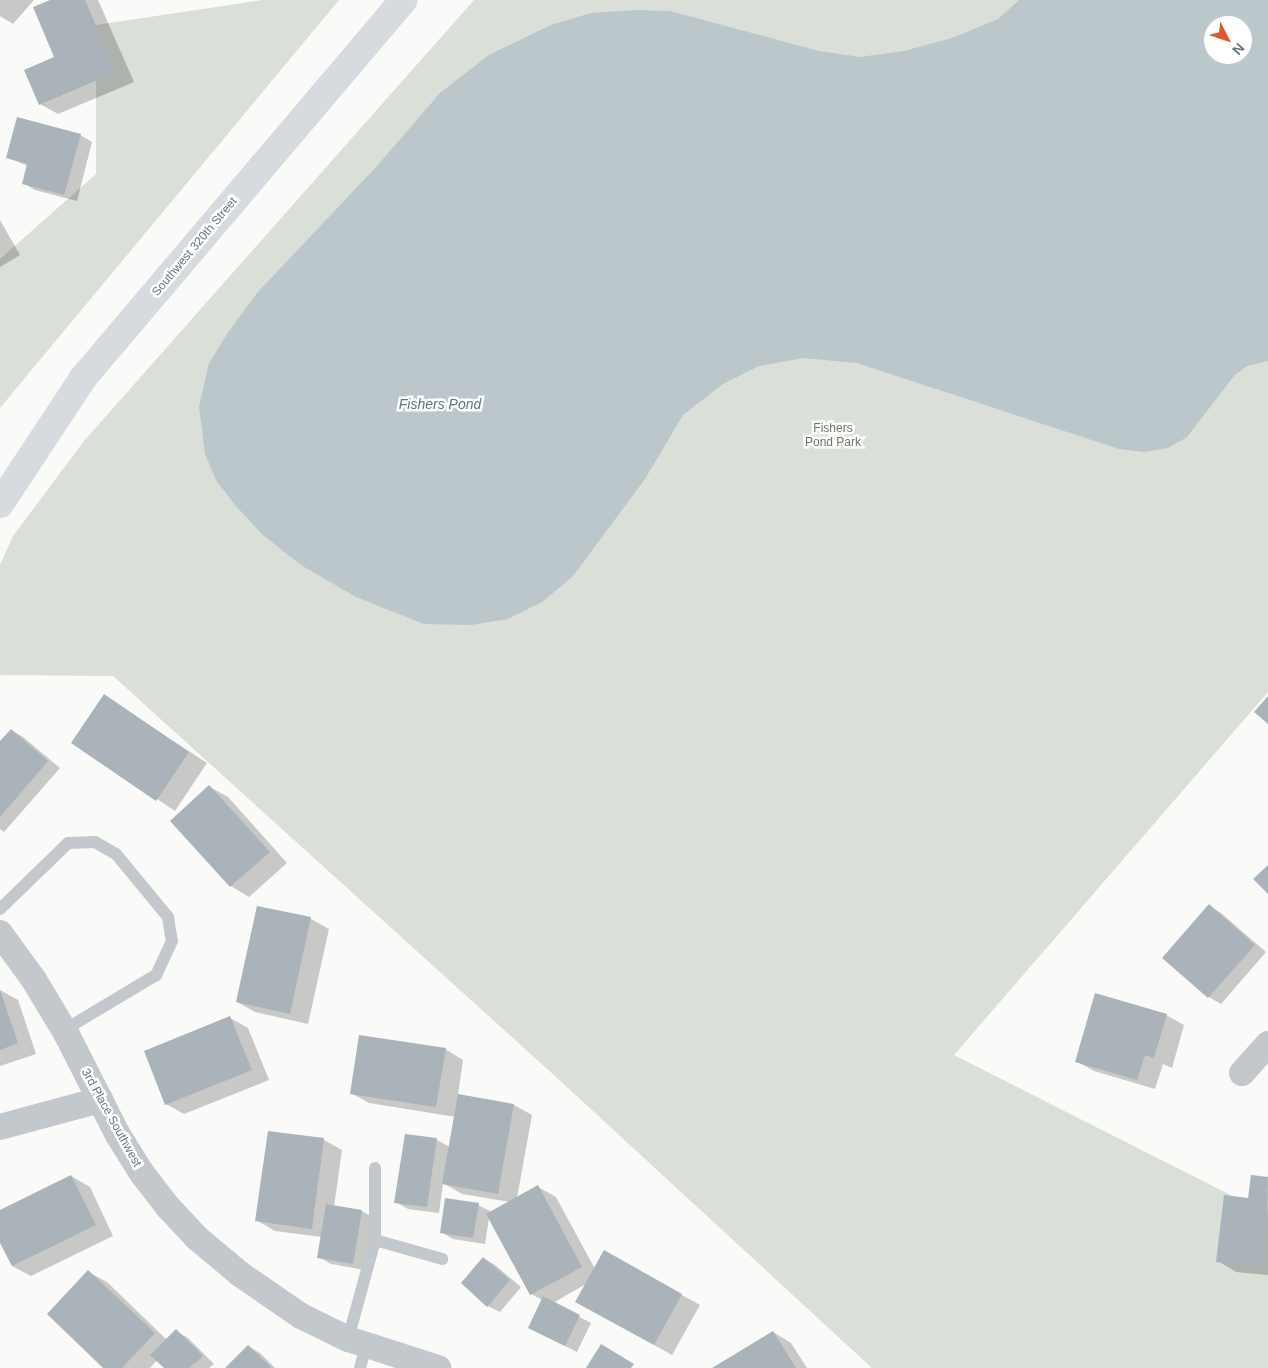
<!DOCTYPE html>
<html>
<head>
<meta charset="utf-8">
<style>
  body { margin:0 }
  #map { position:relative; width:1268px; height:1368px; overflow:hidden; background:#fafaf8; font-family:Helvetica,sans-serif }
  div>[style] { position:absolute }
  .green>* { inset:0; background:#dadfd7 }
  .water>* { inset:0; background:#bbc7cb }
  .shadow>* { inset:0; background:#0003 }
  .building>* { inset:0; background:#aab3b9 }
  .service>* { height:12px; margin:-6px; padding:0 6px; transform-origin:6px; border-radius:6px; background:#c3c8cc }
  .minor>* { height:26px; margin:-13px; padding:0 13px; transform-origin:13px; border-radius:13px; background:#c3c8cc }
  .primary>* { height:28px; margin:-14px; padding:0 14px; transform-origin:14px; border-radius:14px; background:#d6dbdf }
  span { translate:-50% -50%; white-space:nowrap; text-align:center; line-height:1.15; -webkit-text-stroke:5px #fff; paint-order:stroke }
  .street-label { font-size:12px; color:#657683 }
  .park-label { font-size:12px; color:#687a64 }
  .water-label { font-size:14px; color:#60757c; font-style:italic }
  .north { position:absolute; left:1203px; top:15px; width:50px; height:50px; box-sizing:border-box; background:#fff; border:1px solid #c1c8cd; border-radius:50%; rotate:131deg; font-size:14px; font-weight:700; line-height:20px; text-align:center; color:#657683 }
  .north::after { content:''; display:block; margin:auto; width:18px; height:22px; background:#e4572e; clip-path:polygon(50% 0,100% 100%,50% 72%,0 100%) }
</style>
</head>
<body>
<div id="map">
  <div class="green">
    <i style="clip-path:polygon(263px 0,339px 0,0 408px,0 259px,96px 174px,96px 25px)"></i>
    <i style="clip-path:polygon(evenodd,474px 0,1268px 0,1268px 692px,954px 1055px,1268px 1214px,1268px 1368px,872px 1368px,556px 1077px,113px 676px,0 675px,0 565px,13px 536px,84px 441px,474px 0,1213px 25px,1243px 25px,1243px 55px,1213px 55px,1213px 25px)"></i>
  </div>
  <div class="water">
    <i style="clip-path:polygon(evenodd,1019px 0,1268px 0,1268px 361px,1247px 366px,1234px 376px,1187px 437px,1168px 448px,1144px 452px,1119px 449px,857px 363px,803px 358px,759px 366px,723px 384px,683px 415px,645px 479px,573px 576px,542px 602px,508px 619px,471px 625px,424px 624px,356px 597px,301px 565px,263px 535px,235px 505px,216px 480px,205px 454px,199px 406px,209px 363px,229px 331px,257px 293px,377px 166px,440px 93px,489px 55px,551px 25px,591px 13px,636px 10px,670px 11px,819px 51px,860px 57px,904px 51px,952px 38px,998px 19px,1019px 0,1213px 25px,1243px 25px,1243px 55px,1213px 55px,1213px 25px)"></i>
  </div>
  <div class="shadow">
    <i style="clip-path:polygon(0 0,34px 0,13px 24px,0 16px)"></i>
    <i style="clip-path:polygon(53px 0,98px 0,134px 82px,58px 114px,40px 104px,56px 58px)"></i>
    <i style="clip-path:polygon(80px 135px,92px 142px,77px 201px,35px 190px,23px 183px,28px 166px,7px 157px)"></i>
    <i style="clip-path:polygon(0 220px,20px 255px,0 267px)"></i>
    <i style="clip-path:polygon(104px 696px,207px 763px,175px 811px,73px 743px)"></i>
    <i style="clip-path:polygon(11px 730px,23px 737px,60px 768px,4px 832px,0 829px,0 743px)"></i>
    <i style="clip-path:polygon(210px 787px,228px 797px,287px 863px,249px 897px,231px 886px,172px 821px)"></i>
    <i style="clip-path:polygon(1209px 906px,1221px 913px,1266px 952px,1221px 1004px,1209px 997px)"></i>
    <i style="clip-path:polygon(257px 907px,311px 919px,329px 929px,308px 1024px,255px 1012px,237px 1002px)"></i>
    <i style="clip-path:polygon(0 990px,18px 1000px,36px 1054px,0 1066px)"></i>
    <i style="clip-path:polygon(1166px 1015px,1184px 1025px,1172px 1068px,1163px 1064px,1155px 1089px,1094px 1071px,1076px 1061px)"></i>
    <i style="clip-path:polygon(230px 1018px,248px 1028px,269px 1080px,184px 1114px,166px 1104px)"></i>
    <i style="clip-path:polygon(445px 1049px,463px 1060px,458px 1095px,514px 1105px,532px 1115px,517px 1198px,538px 1187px,556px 1197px,595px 1269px,604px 1252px,700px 1305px,672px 1355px,595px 1312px,586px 1284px,553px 1303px,591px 1323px,577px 1352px,529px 1328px,542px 1300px,531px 1294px,489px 1218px,485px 1244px,453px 1239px,441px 1232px,478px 1205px,492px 1212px,510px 1202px,462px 1194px,443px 1183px,439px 1213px,408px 1209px,396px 1202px,437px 1140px,450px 1147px,456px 1117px,369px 1103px,351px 1093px)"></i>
    <i style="clip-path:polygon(324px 1140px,342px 1150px,334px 1207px,362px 1211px,374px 1218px,365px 1270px,331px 1264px,319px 1257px,322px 1237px,275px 1231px,256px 1220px)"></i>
    <i style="clip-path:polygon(71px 1176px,90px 1187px,113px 1236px,31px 1276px,12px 1266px,0 1240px,0 1211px)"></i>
    <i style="clip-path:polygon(1252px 1177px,1268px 1178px,1268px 1275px,1236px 1272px,1218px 1261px,1249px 1199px)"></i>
    <i style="clip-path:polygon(483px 1258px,495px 1265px,521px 1287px,500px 1312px,488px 1306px)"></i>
    <i style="clip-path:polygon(88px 1272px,107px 1282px,167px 1340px,176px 1331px,188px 1338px,214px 1364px,209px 1368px,165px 1368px,157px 1360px,150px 1368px,105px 1368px)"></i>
    <i style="clip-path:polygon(773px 1332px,791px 1343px,807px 1368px,715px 1368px)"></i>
    <i style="clip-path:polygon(248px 1346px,260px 1353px,275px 1368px,227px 1368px)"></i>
  </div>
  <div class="building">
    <i style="clip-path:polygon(50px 0,85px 0,116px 72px,39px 105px,24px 70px,54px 57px,33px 7px)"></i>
    <i style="clip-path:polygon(17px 117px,81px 134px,64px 195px,22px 184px,27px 164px,6px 158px)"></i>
    <i style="clip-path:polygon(104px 694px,189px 752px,156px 801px,71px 743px)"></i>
    <i style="clip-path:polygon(1268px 696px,1268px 724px,1254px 712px)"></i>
    <i style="clip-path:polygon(11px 729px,48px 761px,0 817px,0 741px)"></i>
    <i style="clip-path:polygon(209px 785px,270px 852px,230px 887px,170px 821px)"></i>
    <i style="clip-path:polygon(1268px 865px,1268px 894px,1253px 879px)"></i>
    <i style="clip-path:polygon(1209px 904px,1255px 945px,1208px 998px,1162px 958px)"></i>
    <i style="clip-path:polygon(257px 906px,311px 917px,290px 1014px,236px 1002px)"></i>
    <i style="clip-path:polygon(0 990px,18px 1043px,0 1050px)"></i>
    <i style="clip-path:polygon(1095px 993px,1167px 1014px,1154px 1058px,1145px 1055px,1137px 1080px,1075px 1062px)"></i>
    <i style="clip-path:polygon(230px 1016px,252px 1070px,165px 1105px,144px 1051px)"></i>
    <i style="clip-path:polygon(359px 1035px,446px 1048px,436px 1107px,350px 1094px)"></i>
    <i style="clip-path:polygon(458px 1094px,514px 1104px,498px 1194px,442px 1184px)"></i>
    <i style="clip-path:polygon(268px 1131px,324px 1138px,312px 1229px,255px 1221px)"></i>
    <i style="clip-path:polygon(405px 1134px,437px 1138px,427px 1207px,394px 1203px)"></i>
    <i style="clip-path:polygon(71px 1175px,96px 1225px,12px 1266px,0 1243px,0 1210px)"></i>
    <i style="clip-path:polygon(1251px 1175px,1268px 1177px,1266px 1268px,1216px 1262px,1224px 1195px,1248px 1198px)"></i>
    <i style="clip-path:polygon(538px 1185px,582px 1267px,530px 1295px,486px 1214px)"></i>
    <i style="clip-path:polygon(445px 1198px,479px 1203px,473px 1238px,440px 1233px)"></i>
    <i style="clip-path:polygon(326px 1204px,362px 1210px,353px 1264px,317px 1258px)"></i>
    <i style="clip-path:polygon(604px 1250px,682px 1294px,654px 1345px,575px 1302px)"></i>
    <i style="clip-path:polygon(483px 1257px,510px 1280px,487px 1307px,461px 1283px)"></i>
    <i style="clip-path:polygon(88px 1270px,155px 1333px,122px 1368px,103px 1368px,47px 1314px)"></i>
    <i style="clip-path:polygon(543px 1296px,580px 1315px,565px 1346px,528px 1328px)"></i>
    <i style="clip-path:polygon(176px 1329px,203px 1356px,189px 1368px,164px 1368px,150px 1355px)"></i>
    <i style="clip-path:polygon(773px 1331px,796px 1368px,712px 1368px)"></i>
    <i style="clip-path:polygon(601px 1344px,634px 1364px,631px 1368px,586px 1368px)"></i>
    <i style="clip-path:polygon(248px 1345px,272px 1368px,225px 1368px)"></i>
  </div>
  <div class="service">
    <i style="left:0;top:909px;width:95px;rotate:-44.1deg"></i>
    <i style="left:68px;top:843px;width:27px;rotate:-2deg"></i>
    <i style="left:95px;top:842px;width:24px;rotate:30deg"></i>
    <i style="left:116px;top:854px;width:82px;rotate:50.5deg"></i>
    <i style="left:168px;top:917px;width:24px;rotate:81deg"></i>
    <i style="left:172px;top:941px;width:38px;rotate:115deg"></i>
    <i style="left:156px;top:975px;width:107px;rotate:149.1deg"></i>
    <i style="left:375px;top:1240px;width:70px;rotate:15.8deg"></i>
    <i style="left:348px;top:1339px;width:103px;rotate:-74.7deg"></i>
    <i style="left:375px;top:1240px;width:72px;rotate:-90deg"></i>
    <i style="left:360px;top:1368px;width:23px;rotate:-75deg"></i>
  </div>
  <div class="minor">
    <i style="left:0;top:933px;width:58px;rotate:54.1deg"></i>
    <i style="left:34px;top:980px;width:64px;rotate:59deg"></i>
    <i style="left:67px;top:1035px;width:112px;rotate:63deg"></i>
    <i style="left:118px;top:1135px;width:44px;rotate:58.1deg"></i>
    <i style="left:141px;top:1172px;width:44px;rotate:52.4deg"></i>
    <i style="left:168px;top:1207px;width:42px;rotate:46.9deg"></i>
    <i style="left:197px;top:1238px;width:56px;rotate:39.9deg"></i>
    <i style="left:240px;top:1274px;width:74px;rotate:34.5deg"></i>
    <i style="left:301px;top:1316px;width:52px;rotate:26.1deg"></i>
    <i style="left:348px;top:1339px;width:95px;rotate:17.9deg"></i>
    <i style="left:1242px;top:1073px;width:39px;rotate:-48deg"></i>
    <i style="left:0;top:1127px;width:104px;rotate:-15.1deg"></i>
  </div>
  <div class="primary">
    <i style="left:0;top:504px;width:151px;rotate:-56.6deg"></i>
    <i style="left:83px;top:378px;width:496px;rotate:-49.7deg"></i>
  </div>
  <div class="street-label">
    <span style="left:195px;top:247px;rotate:-50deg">Southwest 320th Street</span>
    <span style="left:111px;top:1118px;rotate:61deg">3rd Place Southwest</span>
  </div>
  <div class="park-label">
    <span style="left:833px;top:436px">Fishers<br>Pond Park</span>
  </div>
  <div class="water-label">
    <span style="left:440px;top:404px">Fishers Pond</span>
  </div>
  <div class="north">N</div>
</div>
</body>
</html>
